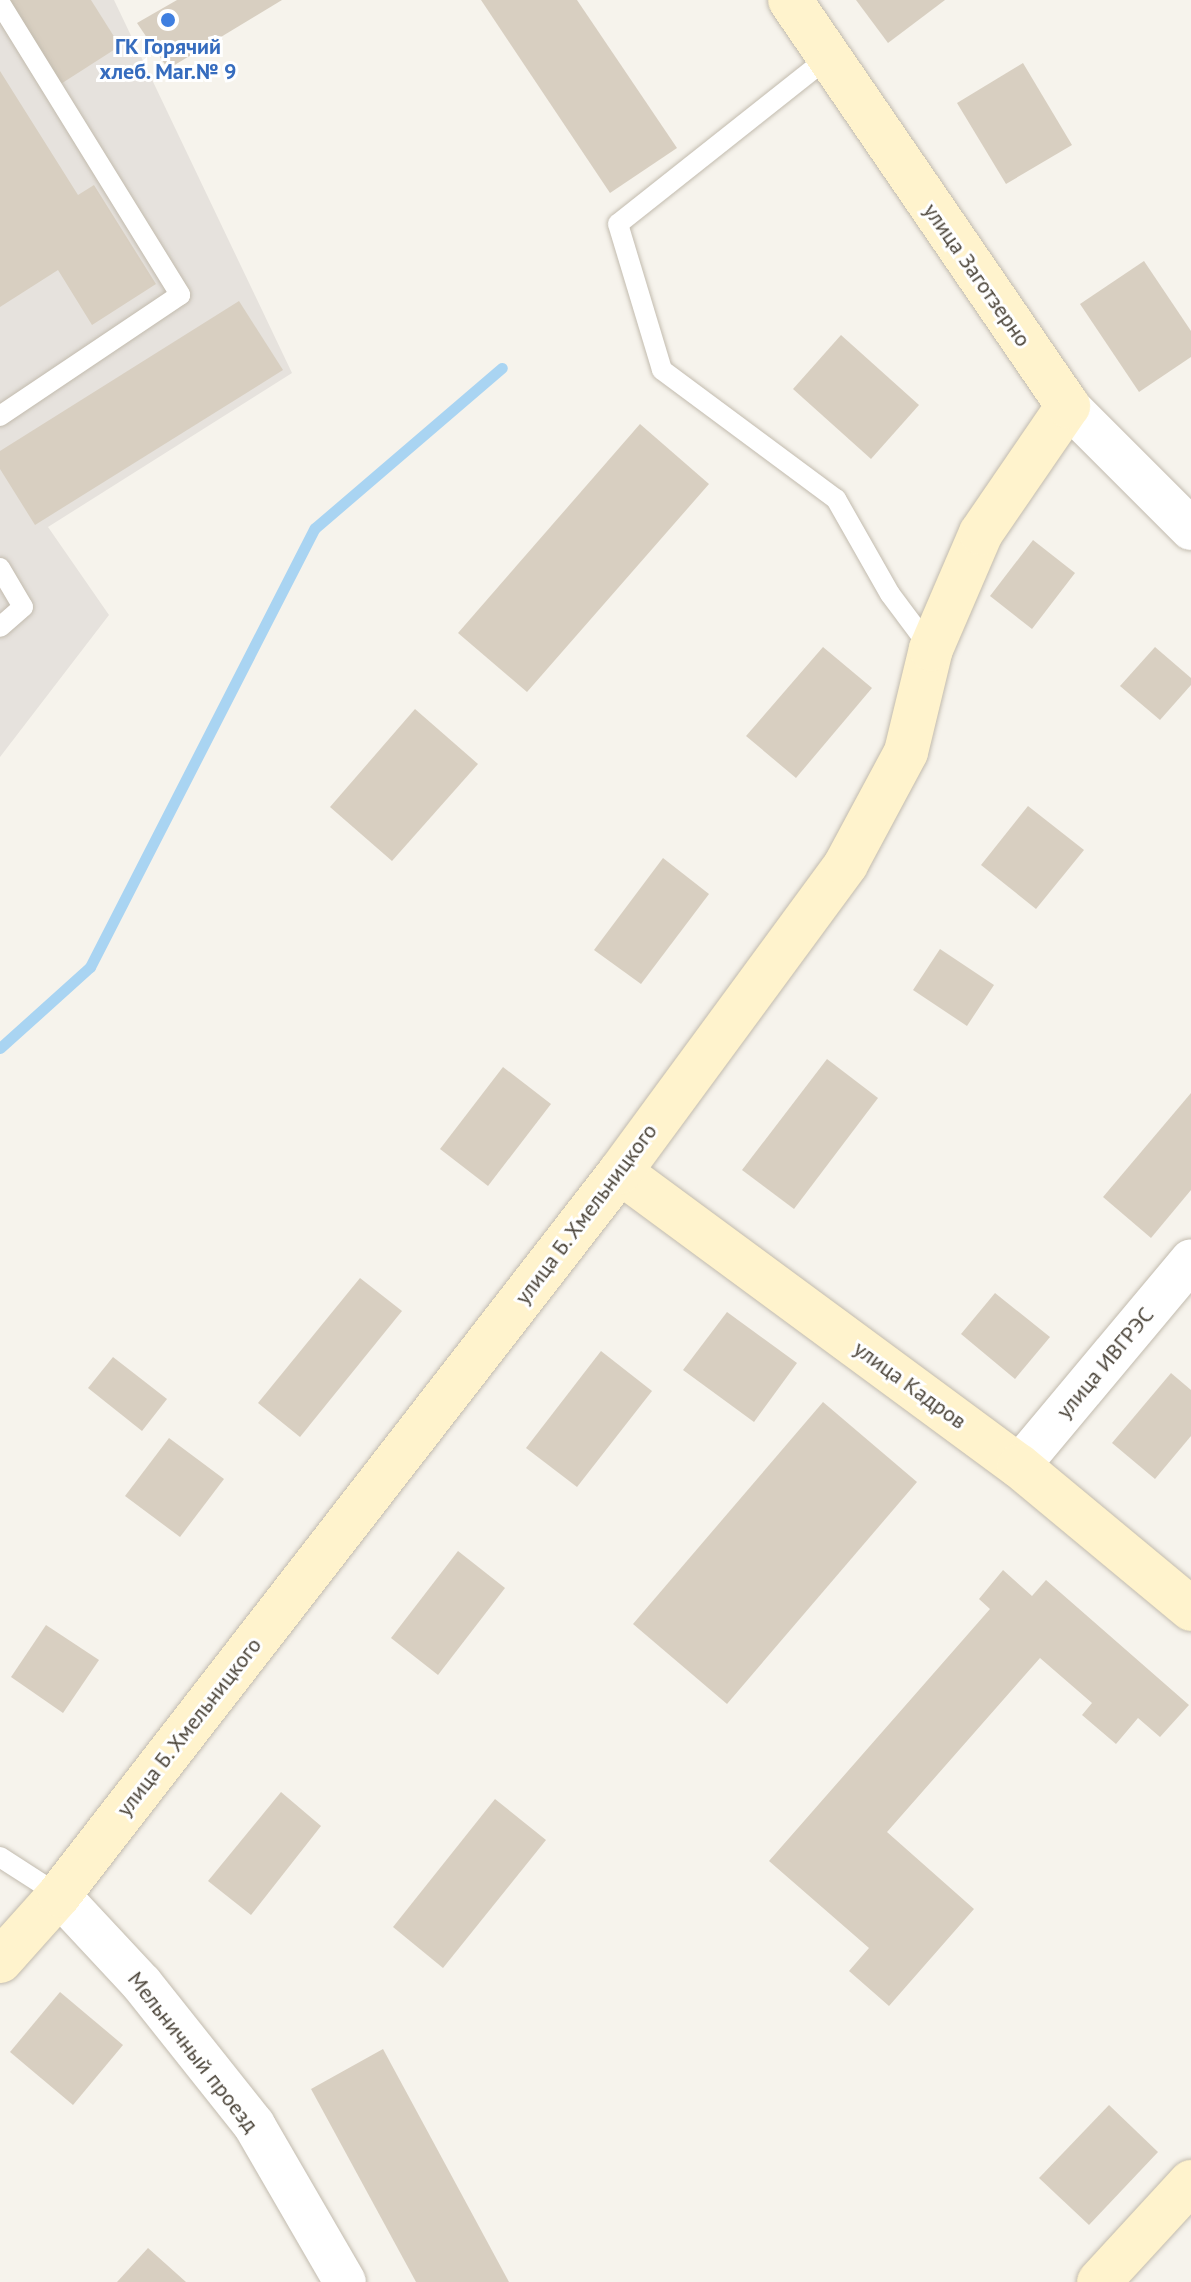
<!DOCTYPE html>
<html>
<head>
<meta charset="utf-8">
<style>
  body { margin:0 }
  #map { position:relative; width:1191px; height:2282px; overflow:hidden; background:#f6f3ec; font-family:"PT Sans",sans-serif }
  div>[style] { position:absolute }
  .industrial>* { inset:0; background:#e6e2dd }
  .stream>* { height:11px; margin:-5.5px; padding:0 5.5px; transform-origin:5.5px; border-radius:5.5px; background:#a9d4f2 }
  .building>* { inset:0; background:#d8cfc1 }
  .roads { filter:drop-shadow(0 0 2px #c2bbae) drop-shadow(0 0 2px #c2bbae) }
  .lane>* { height:20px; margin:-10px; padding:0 10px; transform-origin:10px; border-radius:10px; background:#fff }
  .street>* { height:42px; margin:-21px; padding:0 21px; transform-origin:21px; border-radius:21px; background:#fff }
  .secondary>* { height:44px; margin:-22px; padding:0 22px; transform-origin:22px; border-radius:22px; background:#fff3cd }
  .dots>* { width:22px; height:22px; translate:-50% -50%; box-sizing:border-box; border:4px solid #fff; border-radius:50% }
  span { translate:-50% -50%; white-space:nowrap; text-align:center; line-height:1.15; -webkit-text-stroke:6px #fff; paint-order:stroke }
  .shop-label { font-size:22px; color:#366cbe; font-weight:700 }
  .street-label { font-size:22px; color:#4b4439 }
</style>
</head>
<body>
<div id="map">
  <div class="industrial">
    <i style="clip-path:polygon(0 0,114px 0,292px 373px,48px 527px,109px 615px,0 757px)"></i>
  </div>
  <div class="stream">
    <i style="left:0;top:1048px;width:121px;rotate:-42deg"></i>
    <i style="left:90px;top:967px;width:493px;rotate:-62.9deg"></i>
    <i style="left:315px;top:528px;width:246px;rotate:-40.6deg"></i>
  </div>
  <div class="building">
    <i style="clip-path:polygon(1px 0,91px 0,120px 46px,56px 87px)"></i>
    <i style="clip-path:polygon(177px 0,282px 0,168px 69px,137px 23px)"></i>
    <i style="clip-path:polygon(481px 0,577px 0,677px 148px,610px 193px)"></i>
    <i style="clip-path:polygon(856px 0,945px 0,888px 43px)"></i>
    <i style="clip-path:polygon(1023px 63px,1072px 145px,1006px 184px,957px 103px)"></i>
    <i style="clip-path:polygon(0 71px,78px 195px,94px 185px,156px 284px,92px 325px,58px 270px,0 307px)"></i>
    <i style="clip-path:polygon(1144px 261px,1191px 331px,1191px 357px,1139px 392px,1080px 304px)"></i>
    <i style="clip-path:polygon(239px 301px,283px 370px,35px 525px,0 469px,0 451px)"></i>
    <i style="clip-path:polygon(841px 335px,919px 405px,871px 459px,793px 389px)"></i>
    <i style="clip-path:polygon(640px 424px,709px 484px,527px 692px,458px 633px)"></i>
    <i style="clip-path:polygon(1033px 540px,1075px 573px,1032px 629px,990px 596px)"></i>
    <i style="clip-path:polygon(823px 647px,872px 688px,796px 778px,746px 736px)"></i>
    <i style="clip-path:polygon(1155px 647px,1191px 678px,1191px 685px,1160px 720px,1120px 686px)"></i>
    <i style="clip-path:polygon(415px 709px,478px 764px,392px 861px,330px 807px)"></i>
    <i style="clip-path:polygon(1028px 806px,1084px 850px,1036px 909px,981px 865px)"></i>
    <i style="clip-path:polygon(663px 858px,709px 894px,641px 984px,594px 950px)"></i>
    <i style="clip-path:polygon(940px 949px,994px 985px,967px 1026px,913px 990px)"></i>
    <i style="clip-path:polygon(827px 1059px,878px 1098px,794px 1209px,742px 1170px)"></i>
    <i style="clip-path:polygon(503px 1067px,551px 1104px,488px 1186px,440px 1149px)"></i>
    <i style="clip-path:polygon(1191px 1093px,1191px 1190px,1151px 1238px,1103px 1197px)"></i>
    <i style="clip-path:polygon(360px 1278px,402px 1311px,300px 1437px,258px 1403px)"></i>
    <i style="clip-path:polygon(995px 1293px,1050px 1337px,1015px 1379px,961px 1334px)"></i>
    <i style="clip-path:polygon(727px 1312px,797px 1363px,754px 1422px,683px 1370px)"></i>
    <i style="clip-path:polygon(601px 1351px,652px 1391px,577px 1487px,526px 1448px)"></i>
    <i style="clip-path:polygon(113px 1357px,167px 1399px,142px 1431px,88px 1388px)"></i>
    <i style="clip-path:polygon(1171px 1373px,1191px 1390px,1191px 1436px,1155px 1479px,1112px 1443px)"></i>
    <i style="clip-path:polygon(823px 1402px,917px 1482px,727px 1704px,633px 1624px)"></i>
    <i style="clip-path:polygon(169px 1438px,224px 1479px,180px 1537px,125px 1496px)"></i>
    <i style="clip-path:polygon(458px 1551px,505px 1588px,438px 1675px,391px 1638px)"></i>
    <i style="clip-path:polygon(1003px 1570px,1032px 1596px,1046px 1580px,1189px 1705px,1160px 1737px,1138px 1718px,1116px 1744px,1082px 1715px,1092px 1703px,1040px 1658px,887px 1832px,974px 1909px,889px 2006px,849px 1971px,869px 1948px,769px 1861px,990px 1609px,979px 1599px)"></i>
    <i style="clip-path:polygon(46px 1625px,99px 1660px,63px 1713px,11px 1677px)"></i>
    <i style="clip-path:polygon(281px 1792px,321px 1826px,251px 1915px,208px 1881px)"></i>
    <i style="clip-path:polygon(495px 1799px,546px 1840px,443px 1968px,393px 1927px)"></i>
    <i style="clip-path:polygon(60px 1992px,123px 2045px,73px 2105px,10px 2052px)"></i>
    <i style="clip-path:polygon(383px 2049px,509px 2282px,416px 2282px,311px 2089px)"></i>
    <i style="clip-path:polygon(1109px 2105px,1158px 2152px,1089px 2225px,1039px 2178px)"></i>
    <i style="clip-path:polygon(148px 2248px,186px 2282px,117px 2282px)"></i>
  </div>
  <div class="roads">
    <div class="lane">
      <i style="left:0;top:3px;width:343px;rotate:58.3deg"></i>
      <i style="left:180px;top:295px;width:217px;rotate:146.1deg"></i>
      <i style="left:826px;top:59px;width:265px;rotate:141.6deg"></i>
      <i style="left:618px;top:224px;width:152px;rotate:73.2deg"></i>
      <i style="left:662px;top:370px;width:217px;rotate:36.6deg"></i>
      <i style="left:836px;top:499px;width:109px;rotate:60.4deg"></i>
      <i style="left:890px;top:594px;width:69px;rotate:53.3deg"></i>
      <i style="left:0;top:568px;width:45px;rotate:59.5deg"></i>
      <i style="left:23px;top:607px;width:30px;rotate:139deg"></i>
      <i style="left:0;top:1857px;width:70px;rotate:32.8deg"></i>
    </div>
    <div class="street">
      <i style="left:1068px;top:406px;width:174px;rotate:45deg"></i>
      <i style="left:1019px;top:1466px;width:268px;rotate:-50.1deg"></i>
      <i style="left:59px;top:1895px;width:122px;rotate:47deg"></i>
      <i style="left:142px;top:1984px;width:180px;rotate:51.5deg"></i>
      <i style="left:254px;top:2125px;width:181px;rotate:59.9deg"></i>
    </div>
    <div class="secondary">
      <i style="left:620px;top:1172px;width:496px;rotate:36.4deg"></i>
      <i style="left:1019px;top:1466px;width:224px;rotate:39.7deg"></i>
      <i style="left:0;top:1961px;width:89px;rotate:-48.2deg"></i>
      <i style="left:59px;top:1895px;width:915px;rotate:-52.19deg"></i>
      <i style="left:620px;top:1172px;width:382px;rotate:-53.7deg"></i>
      <i style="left:846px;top:864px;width:127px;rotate:-61.8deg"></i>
      <i style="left:906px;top:752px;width:106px;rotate:-76.4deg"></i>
      <i style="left:931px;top:649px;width:126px;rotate:-66.7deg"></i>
      <i style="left:981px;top:533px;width:154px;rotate:-55.6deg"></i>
      <i style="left:1068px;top:406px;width:492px;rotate:-124.4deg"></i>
      <i style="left:1099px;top:2282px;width:136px;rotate:-47.4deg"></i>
    </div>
  </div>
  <div class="dots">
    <i style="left:168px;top:20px;background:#3f7fe0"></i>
  </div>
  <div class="shop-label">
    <span style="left:168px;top:59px">ГК Горячий<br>хлеб. Маг.№ 9</span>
  </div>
  <div class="street-label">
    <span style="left:977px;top:275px;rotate:55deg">улица Заготзерно</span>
    <span style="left:586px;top:1214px;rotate:-53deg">улица Б. Хмельницкого</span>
    <span style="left:1105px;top:1363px;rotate:-50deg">улица ИВГРЭС</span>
    <span style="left:910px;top:1385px;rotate:36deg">улица Кадров</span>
    <span style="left:189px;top:1727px;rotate:-52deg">улица Б. Хмельницкого</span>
    <span style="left:193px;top:2052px;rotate:52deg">Мельничный проезд</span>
  </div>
</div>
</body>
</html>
